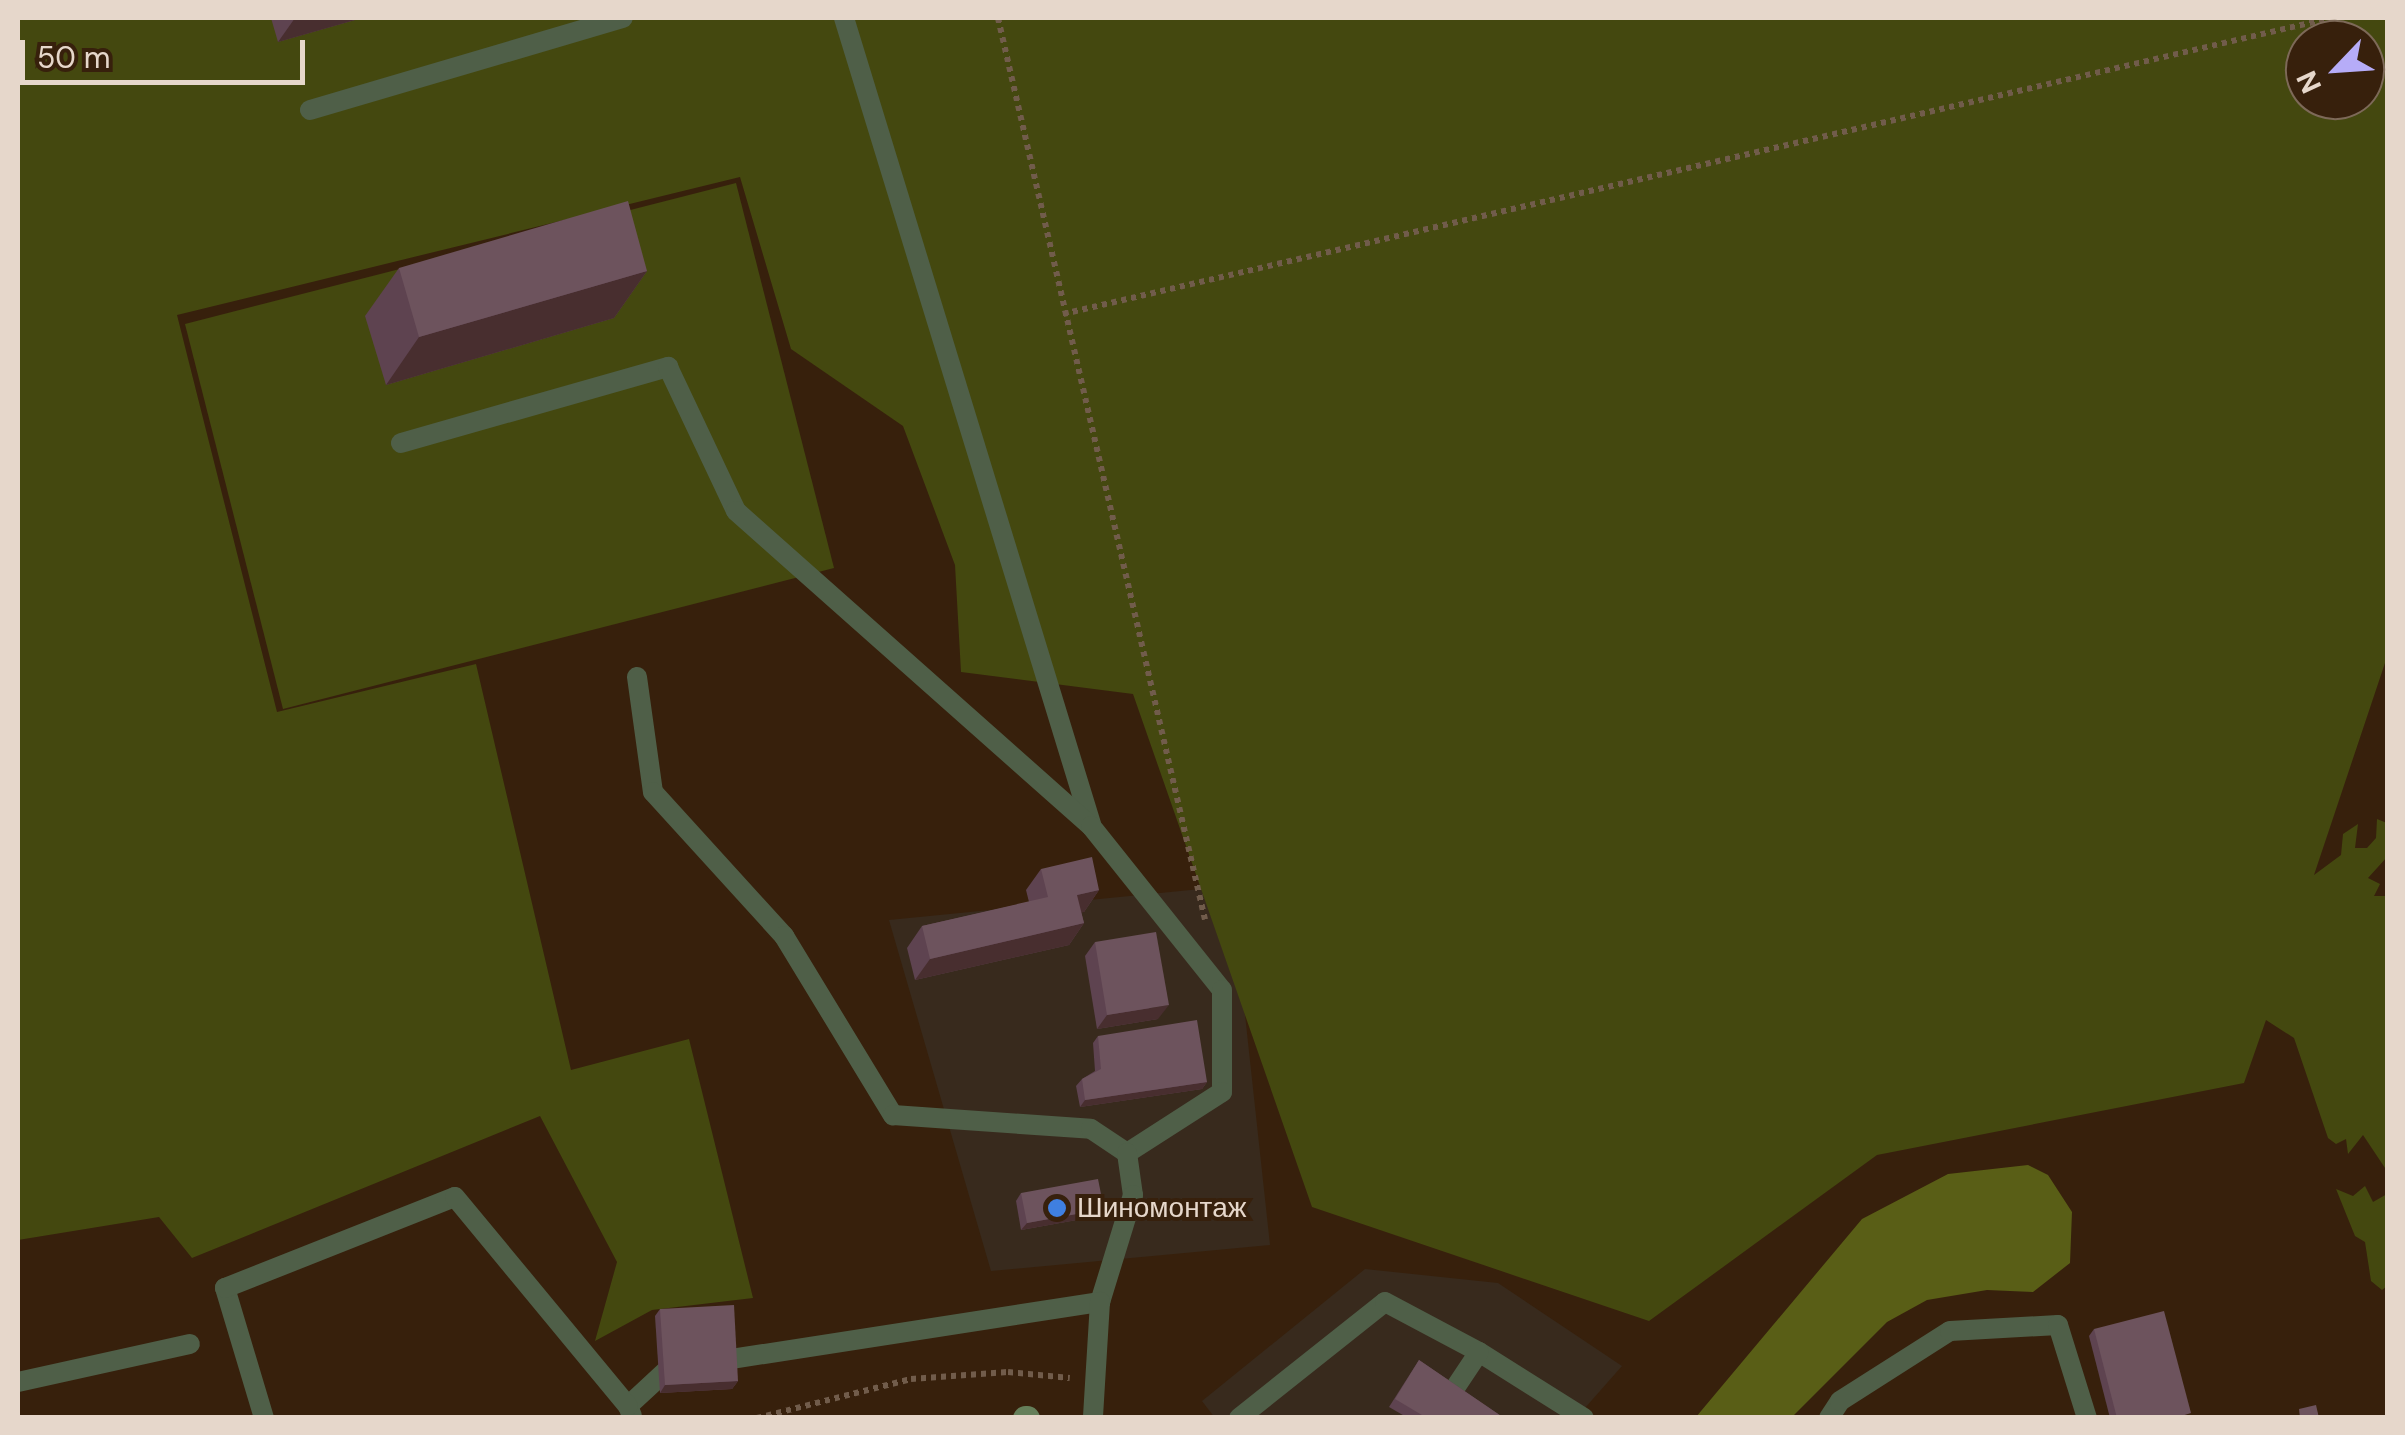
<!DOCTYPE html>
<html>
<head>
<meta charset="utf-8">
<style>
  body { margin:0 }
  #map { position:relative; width:2405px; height:1435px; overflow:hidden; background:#37200c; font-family:"DM Sans",sans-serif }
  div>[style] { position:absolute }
  .commercial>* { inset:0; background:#382a1d }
  .green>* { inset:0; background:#44480f }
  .forest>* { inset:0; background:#595e16 }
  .path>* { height:6px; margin-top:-3px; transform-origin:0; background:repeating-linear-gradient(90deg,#715c4b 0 5px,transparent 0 10px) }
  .lane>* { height:20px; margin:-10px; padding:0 10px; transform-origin:10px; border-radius:10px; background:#4f5f48 }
  .secondary>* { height:25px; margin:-12.5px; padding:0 12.5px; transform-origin:12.5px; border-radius:12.5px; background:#657f5a }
  .wall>* { inset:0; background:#5e4350 }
  .shaded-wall>* { inset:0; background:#482e2f }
  .building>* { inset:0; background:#6d535d }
  .dots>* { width:28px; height:28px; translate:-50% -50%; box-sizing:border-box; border:5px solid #37200c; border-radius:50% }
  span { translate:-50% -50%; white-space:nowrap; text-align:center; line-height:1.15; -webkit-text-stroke:8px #37200c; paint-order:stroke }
  .poi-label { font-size:28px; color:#e6d7cb }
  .left { translate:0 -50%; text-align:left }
  .frame { position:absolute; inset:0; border:20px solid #e6d7cb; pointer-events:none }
  .north { position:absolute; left:2285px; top:20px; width:100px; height:100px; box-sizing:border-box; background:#37200c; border:2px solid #7d6958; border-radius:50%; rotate:245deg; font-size:28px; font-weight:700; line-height:40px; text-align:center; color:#e6d7cb }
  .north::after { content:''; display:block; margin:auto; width:35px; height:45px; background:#b6acf8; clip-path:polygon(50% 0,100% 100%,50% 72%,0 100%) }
  .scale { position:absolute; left:20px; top:40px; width:285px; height:45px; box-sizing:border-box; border:5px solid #e6d7cb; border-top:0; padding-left:12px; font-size:30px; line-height:35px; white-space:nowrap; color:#e6d7cb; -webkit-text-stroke:8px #37200c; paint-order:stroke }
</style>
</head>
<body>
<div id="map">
  <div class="commercial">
    <i style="clip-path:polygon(1231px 886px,1270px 1245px,991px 1271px,889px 920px)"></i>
    <i style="clip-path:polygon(1365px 1269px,1498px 1283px,1622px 1366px,1577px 1417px,1215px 1418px,1202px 1401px)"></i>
  </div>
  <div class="green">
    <i style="clip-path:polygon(evenodd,18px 18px,2387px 18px,2387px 657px,2314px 875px,2341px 855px,2343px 834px,2358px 824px,2355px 848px,2367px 848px,2376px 838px,2377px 819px,2387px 823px,2387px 857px,2368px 878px,2380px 884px,2374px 896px,2387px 896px,2387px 1171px,2363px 1135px,2348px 1154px,2346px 1139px,2336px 1144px,2328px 1138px,2294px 1038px,2266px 1020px,2244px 1083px,1877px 1155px,1649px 1321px,1312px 1207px,1133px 694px,961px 672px,955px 565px,903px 426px,791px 349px,740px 177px,177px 315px,277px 712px,476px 664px,571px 1070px,689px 1039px,753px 1298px,652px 1310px,595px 1341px,617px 1262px,540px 1116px,192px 1258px,159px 1217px,18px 1240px,18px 18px,2305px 40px,2365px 40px,2365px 100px,2305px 100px,2305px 40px)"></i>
    <i style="clip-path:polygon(736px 183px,834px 568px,283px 709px,185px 324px)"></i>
    <i style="clip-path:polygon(2365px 1186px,2373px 1202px,2387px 1194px,2387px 1286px,2382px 1290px,2371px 1281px,2365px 1242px,2355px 1236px,2336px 1189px,2353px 1196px)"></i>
  </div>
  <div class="forest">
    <i style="clip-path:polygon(2028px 1165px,2048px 1175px,2072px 1212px,2070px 1263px,2033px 1292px,1987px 1290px,1927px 1300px,1887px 1322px,1792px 1417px,1696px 1417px,1862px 1219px,1948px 1174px)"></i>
  </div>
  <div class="path">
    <i style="left:998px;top:18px;width:925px;rotate:77.07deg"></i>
    <i style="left:1063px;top:314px;width:1302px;rotate:-13.14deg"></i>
    <i style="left:757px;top:1418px;width:159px;rotate:-14.2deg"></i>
    <i style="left:911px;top:1379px;width:97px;rotate:-4.1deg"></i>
    <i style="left:1008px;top:1372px;width:62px;rotate:5.5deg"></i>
  </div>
  <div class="lane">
    <i style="left:844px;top:18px;width:843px;rotate:72.96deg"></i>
    <i style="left:310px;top:110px;width:326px;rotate:-16.4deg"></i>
    <i style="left:401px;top:443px;width:278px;rotate:-15.9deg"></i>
    <i style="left:668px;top:367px;width:159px;rotate:64.7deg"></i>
    <i style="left:736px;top:511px;width:475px;rotate:41.6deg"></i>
    <i style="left:1091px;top:826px;width:210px;rotate:51.4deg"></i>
    <i style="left:1222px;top:990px;width:102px;rotate:90deg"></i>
    <i style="left:1222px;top:1092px;width:113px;rotate:147.3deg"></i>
    <i style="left:637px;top:677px;width:116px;rotate:82.1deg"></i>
    <i style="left:653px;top:792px;width:195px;rotate:47.7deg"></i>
    <i style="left:784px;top:936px;width:210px;rotate:58.7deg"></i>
    <i style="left:893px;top:1115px;width:198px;rotate:4deg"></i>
    <i style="left:1091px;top:1129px;width:43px;rotate:33.7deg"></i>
    <i style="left:1127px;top:1153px;width:42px;rotate:81.9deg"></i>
    <i style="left:1133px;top:1195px;width:112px;rotate:107.1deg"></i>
    <i style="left:1479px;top:1352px;width:124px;rotate:32.2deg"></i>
    <i style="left:712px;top:1362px;width:393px;rotate:-8.8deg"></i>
    <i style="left:1100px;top:1302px;width:116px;rotate:93.5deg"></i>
    <i style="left:18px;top:1382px;width:176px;rotate:-12.5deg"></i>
    <i style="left:632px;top:1416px;width:11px;rotate:-112deg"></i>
    <i style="left:628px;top:1406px;width:54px;rotate:-42.8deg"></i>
    <i style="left:668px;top:1369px;width:11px;rotate:-10deg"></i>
    <i style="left:264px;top:1418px;width:136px;rotate:-106.7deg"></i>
    <i style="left:225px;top:1288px;width:247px;rotate:-21.6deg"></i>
    <i style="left:455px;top:1197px;width:271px;rotate:50.4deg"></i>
    <i style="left:1239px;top:1418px;width:186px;rotate:-38.5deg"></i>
    <i style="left:1385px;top:1302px;width:106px;rotate:28deg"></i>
    <i style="left:1479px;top:1352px;width:79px;rotate:123.7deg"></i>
    <i style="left:1829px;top:1418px;width:20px;rotate:-57deg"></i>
    <i style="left:1840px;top:1401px;width:130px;rotate:-32.5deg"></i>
    <i style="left:1950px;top:1331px;width:108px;rotate:-3.2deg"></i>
    <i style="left:2058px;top:1325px;width:97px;rotate:72.7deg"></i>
  </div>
  <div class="secondary">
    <i style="left:1025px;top:1418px;width:2px"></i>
  </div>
  <div class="wall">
    <i style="clip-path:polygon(271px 18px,362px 18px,278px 42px)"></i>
    <i style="clip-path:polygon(399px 268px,647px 271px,614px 318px,386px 385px,365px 316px)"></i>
    <i style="clip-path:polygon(1041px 869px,1099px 890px,1084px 912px,1081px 912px,1084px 923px,1069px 945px,915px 980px,907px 948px,922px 926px,1029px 902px,1026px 890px)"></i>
    <i style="clip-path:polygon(1095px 942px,1158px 1019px,1097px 1029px,1085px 956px)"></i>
    <i style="clip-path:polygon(1098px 1036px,1207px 1082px,1202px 1089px,1080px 1107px,1076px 1086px,1082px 1079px,1095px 1071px,1093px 1043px)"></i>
    <i style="clip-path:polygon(1021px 1193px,1104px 1209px,1099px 1216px,1021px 1230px,1016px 1201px)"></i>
    <i style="clip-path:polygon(660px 1309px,738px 1381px,732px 1389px,660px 1393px,655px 1316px)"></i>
    <i style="clip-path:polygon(2094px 1329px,2188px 1418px,2110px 1418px,2089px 1336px)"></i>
    <i style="clip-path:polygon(1419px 1360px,1504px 1418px,1408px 1418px,1389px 1407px)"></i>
  </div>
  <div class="shaded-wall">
    <i style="clip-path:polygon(295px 18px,362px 18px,278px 42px)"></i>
    <i style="clip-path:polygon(647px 271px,614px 318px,386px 385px,419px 337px)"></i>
    <i style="clip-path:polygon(1099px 890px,1084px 912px,1062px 917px,1077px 895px)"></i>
    <i style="clip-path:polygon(1084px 923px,1069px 945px,915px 980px,930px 959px)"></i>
    <i style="clip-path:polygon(1169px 1005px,1158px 1019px,1097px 1029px,1107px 1015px)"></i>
    <i style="clip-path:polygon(1207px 1082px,1202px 1089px,1080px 1107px,1085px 1100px)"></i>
    <i style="clip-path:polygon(1104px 1209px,1099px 1216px,1021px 1230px,1027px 1223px)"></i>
    <i style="clip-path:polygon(738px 1381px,732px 1389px,660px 1393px,665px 1385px)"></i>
  </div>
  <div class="building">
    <i style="clip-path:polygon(628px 201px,647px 271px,419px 337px,399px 268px)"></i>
    <i style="clip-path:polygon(1092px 857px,1099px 890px,1077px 895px,1084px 923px,930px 959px,922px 926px,1048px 897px,1041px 869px)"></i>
    <i style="clip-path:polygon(1156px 932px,1169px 1005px,1107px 1015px,1095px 942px)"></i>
    <i style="clip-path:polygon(1197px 1020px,1207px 1082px,1085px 1100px,1082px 1079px,1101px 1069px,1098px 1036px)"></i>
    <i style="clip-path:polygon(1098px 1179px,1104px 1209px,1027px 1223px,1021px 1193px)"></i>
    <i style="clip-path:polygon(734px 1305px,738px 1381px,665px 1385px,660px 1309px)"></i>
    <i style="clip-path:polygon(2164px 1311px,2191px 1413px,2175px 1418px,2117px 1418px,2094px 1329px)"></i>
    <i style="clip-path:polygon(1419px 1360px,1504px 1418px,1427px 1418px,1395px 1399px)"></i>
    <i style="clip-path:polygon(2316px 1405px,2319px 1418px,2300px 1418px,2299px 1409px)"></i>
  </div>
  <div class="dots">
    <i style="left:1057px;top:1208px;background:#3f7fe0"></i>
  </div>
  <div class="poi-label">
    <span class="left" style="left:1077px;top:1208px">Шиномонтаж</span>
  </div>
  <div class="frame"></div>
  <div class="north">N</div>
  <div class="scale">50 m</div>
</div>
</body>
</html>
